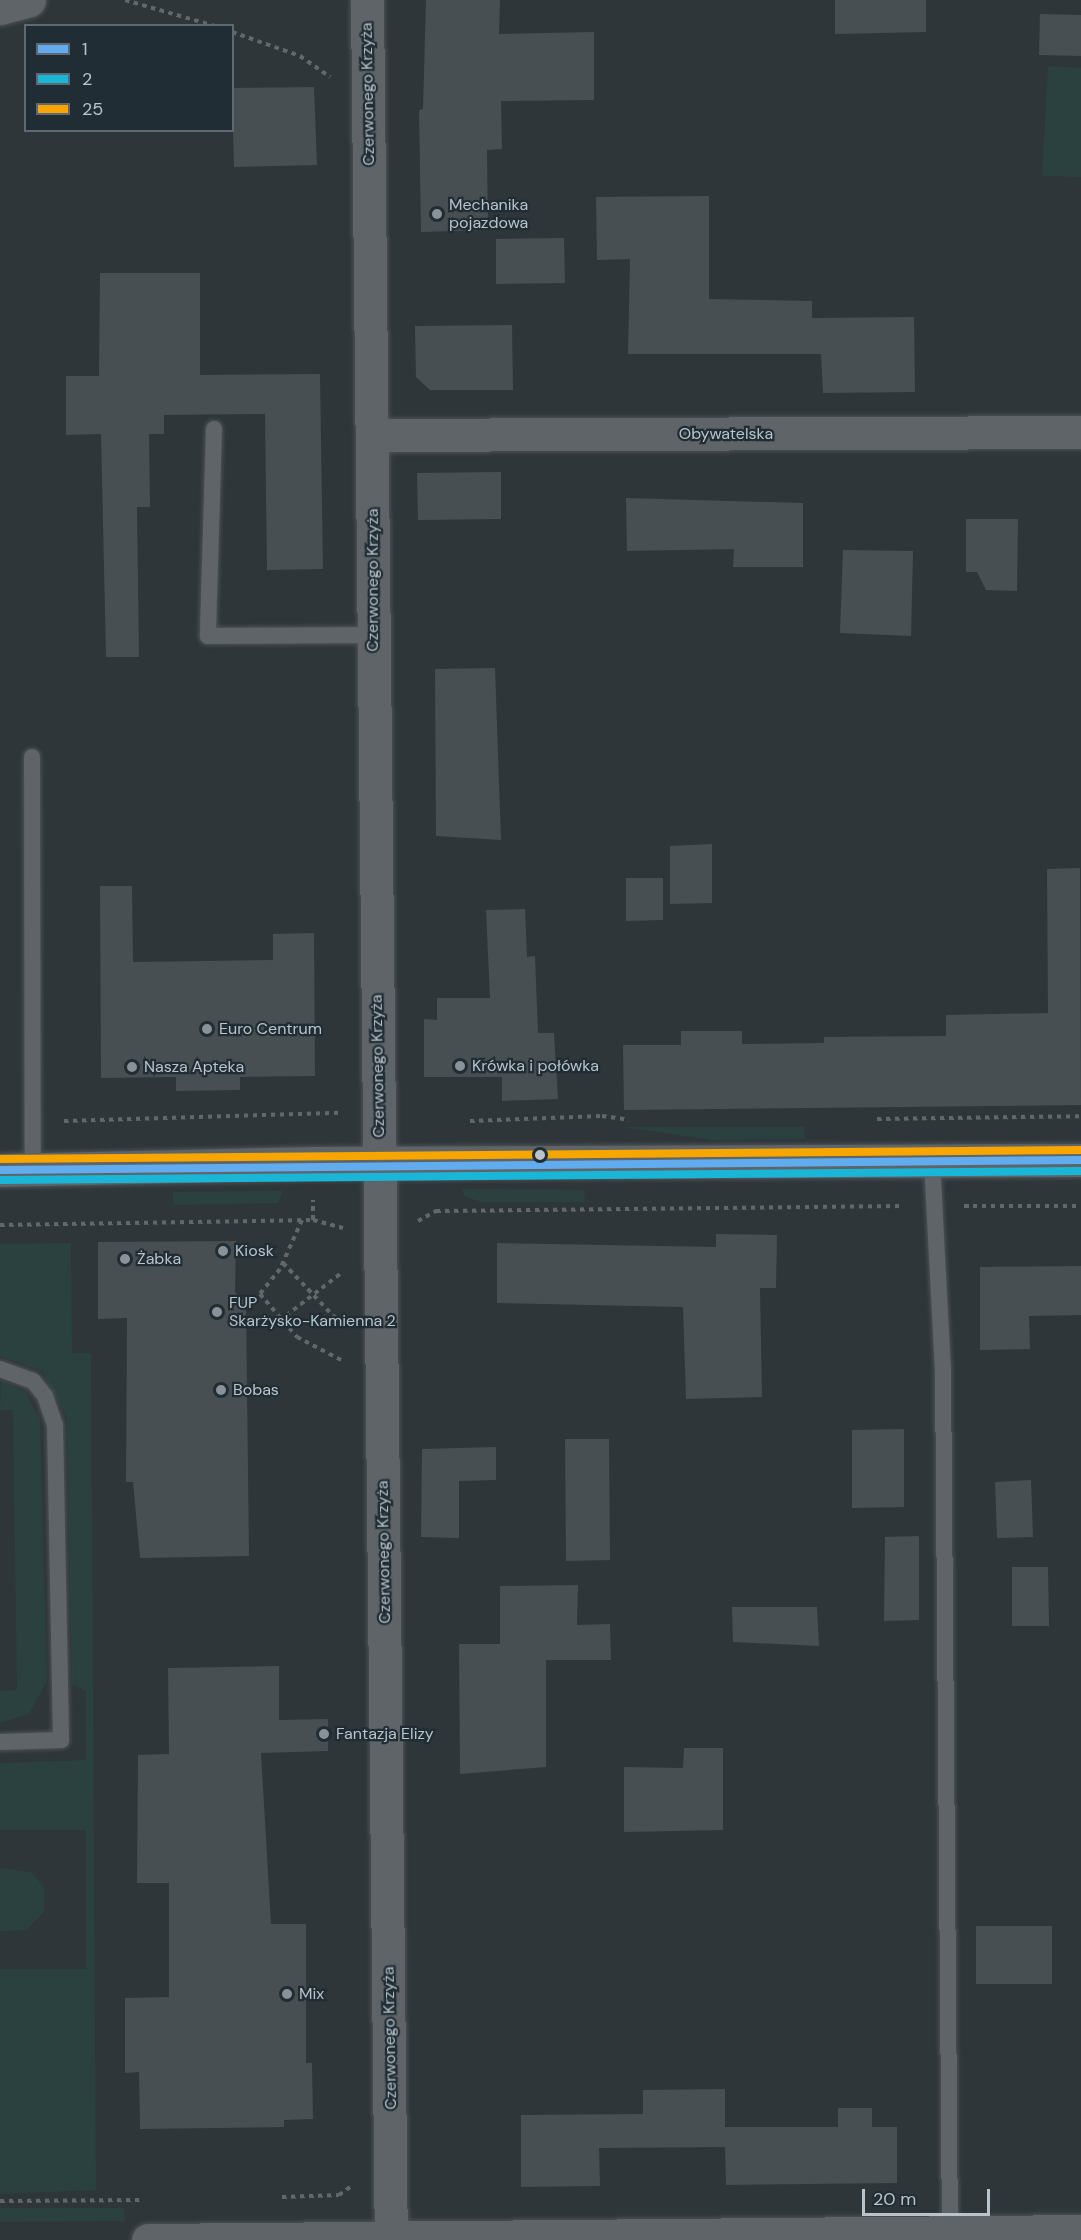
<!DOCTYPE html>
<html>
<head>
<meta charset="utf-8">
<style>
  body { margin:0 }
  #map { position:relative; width:1081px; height:2240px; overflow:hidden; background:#2e363a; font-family:"DM Sans",sans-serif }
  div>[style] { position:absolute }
  .green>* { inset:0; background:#2b413f }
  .building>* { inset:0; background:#484f53 }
  .path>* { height:4px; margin-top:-2px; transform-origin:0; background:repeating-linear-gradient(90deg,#61686c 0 4.5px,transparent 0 9px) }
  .roads { filter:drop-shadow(0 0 2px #4c5155) drop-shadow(0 0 2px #4c5155) }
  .service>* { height:16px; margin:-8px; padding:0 8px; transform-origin:8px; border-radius:8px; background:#5e6468 }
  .minor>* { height:33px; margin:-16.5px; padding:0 16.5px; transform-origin:16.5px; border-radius:16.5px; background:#5e6468 }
  .tertiary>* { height:33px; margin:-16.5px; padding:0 16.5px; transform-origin:16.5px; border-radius:16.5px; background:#5e6468 }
  .bus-1>* { height:8px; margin:-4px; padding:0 4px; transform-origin:4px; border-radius:4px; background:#60acee }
  .bus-2>* { height:8px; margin:-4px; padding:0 4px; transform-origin:4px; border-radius:4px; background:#1ab6d8 }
  .bus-3>* { height:8px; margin:-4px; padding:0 4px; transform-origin:4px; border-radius:4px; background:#f7a600 }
  .dots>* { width:16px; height:16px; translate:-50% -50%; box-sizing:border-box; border:3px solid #212d35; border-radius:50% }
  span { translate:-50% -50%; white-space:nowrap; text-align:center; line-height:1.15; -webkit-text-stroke:4.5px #212d35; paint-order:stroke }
  .street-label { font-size:16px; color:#b9c3ca }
  .poi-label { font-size:16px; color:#b9c3ca }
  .left { translate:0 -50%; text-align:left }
  .legend { position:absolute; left:24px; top:24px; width:210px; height:108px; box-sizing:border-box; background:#212d35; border:2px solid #5e6971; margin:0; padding:8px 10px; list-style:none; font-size:18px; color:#b9c3ca }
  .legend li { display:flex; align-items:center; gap:12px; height:30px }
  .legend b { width:30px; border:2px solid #5e6971 }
  .scale { position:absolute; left:862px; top:2189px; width:128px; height:27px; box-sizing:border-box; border:3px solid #b9c3ca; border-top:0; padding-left:8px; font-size:18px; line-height:21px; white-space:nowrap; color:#b9c3ca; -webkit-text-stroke:4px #212d35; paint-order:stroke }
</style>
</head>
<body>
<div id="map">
  <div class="green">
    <i style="clip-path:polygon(1048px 66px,1081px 68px,1081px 177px,1042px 176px)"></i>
    <i style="clip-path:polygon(624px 1127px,804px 1127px,805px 1139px,712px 1140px)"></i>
    <i style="clip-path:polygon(462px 1189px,584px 1190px,585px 1202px,481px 1202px,464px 1196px)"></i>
    <i style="clip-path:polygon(283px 1191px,278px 1203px,173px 1205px,173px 1192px)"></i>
    <i style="clip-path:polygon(71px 1243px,72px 1353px,91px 1353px,96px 2190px,0 2194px,0 1969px,86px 1969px,86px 1830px,0 1830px,0 1763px,86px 1760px,86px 1691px,72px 1684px,67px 1418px,42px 1371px,0 1356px,0 1244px)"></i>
    <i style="clip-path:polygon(1px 1381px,26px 1392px,40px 1420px,47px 1681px,29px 1714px,0 1723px,0 1691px,17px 1690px,13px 1410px,0 1410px)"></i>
    <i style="clip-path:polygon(0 1868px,31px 1872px,44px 1887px,44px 1912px,26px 1930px,0 1931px)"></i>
    <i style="clip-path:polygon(0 2208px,124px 2208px,125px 2221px,0 2222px)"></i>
  </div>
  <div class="building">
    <i style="clip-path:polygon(426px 0,500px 0,499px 34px,594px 32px,594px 100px,501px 101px,502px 149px,487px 150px,488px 230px,421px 232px,419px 110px,423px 109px)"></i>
    <i style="clip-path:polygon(835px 0,926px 0,926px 32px,835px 34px)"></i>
    <i style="clip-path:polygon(1040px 14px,1081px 15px,1081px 56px,1039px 55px)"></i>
    <i style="clip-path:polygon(314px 87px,317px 165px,234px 167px,232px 88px)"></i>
    <i style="clip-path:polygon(709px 196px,709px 299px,812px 301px,812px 318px,914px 317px,915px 392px,823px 393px,821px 354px,628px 354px,630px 259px,597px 260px,596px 197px)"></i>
    <i style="clip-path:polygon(564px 238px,565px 283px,496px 284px,496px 239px)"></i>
    <i style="clip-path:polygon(100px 273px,200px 273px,200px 375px,320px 374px,323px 569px,267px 570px,265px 414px,164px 415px,164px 434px,149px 434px,150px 507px,137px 507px,139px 657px,106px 657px,101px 434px,66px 435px,66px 376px,99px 376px)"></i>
    <i style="clip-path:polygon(512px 325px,513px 390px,430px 390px,416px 377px,415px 326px)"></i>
    <i style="clip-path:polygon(501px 472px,501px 519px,418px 520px,417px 473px)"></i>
    <i style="clip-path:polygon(626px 498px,803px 503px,803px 567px,733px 567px,734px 549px,627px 551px)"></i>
    <i style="clip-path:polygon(966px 519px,1018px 519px,1017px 591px,986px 590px,977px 572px,966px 572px)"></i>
    <i style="clip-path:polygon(843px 550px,913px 551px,911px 636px,840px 633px)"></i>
    <i style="clip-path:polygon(495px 668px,501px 840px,436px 836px,435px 669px)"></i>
    <i style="clip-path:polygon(712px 844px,712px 903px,670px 904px,670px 846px)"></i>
    <i style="clip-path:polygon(1080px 868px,1081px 1105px,624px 1110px,623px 1045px,681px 1045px,681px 1031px,742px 1031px,742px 1044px,824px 1043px,824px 1037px,946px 1036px,946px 1015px,1048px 1013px,1047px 869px)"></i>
    <i style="clip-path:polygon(626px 878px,663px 878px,663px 920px,626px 921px)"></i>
    <i style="clip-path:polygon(100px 886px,132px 886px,133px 962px,273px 960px,273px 934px,314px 933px,315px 1076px,240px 1077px,240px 1090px,176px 1091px,176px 1077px,101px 1078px)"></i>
    <i style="clip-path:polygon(525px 909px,527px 957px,535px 956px,538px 1033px,554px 1033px,558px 1099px,502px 1101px,502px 1077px,424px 1077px,424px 1019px,437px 1020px,437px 998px,490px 998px,486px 910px)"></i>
    <i style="clip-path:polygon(716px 1234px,777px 1235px,776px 1288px,760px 1288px,762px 1397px,686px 1399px,683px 1307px,497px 1303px,497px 1243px,716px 1247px)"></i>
    <i style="clip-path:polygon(236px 1241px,235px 1292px,246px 1303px,249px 1556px,140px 1558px,133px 1482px,126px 1482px,127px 1318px,98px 1319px,98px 1242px)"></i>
    <i style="clip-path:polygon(1081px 1266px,1081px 1315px,1029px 1316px,1030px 1349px,980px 1350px,980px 1267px)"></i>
    <i style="clip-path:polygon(904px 1429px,904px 1507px,852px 1508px,852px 1430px)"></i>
    <i style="clip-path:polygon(565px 1439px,609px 1439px,610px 1560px,566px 1561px)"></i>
    <i style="clip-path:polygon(496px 1447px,496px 1480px,459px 1481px,459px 1538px,421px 1537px,422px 1449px)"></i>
    <i style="clip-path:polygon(1031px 1480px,1033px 1537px,997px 1538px,995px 1482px)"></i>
    <i style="clip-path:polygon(919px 1536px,919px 1620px,884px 1621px,885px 1537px)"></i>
    <i style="clip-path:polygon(1012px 1567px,1048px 1567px,1049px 1626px,1012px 1626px)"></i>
    <i style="clip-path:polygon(578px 1585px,577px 1625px,610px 1624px,611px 1660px,546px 1660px,546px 1767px,460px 1774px,459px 1644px,500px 1644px,500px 1586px)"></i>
    <i style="clip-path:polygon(732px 1607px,817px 1607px,819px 1646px,733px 1642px)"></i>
    <i style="clip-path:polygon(279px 1666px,279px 1720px,328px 1719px,328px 1751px,261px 1753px,271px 1924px,306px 1924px,306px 2063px,312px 2063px,313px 2119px,284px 2120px,284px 2127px,140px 2129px,139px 2072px,125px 2073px,125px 1998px,169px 1997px,169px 1883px,137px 1883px,138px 1755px,169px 1754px,168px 1668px)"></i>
    <i style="clip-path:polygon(684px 1748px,723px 1748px,723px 1830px,624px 1832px,624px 1767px,683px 1768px)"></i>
    <i style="clip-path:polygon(976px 1926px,1052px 1926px,1052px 1984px,976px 1984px)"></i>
    <i style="clip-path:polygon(725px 2089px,725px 2127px,838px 2127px,838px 2108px,872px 2108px,872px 2127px,897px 2127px,897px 2183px,726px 2185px,725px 2147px,599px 2148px,600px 2186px,521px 2187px,521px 2115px,643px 2114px,643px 2090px)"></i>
  </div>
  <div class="path">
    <i style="left:125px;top:0;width:94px;rotate:16.1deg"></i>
    <i style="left:232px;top:32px;width:72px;rotate:19.4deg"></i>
    <i style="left:300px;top:56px;width:37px;rotate:35deg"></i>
    <i style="left:877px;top:1119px;width:204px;rotate:-0.8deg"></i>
    <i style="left:64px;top:1121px;width:277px;rotate:-1.7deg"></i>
    <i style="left:470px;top:1121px;width:132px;rotate:-2.2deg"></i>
    <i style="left:602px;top:1116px;width:27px;rotate:8deg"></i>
    <i style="left:964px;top:1206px;width:117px"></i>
    <i style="left:302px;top:1220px;width:54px;rotate:114.2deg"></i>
    <i style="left:280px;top:1269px;width:32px;rotate:129deg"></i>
    <i style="left:260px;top:1294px;width:57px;rotate:49.3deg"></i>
    <i style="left:297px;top:1337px;width:52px;rotate:27.6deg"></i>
    <i style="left:313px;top:1220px;width:20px;rotate:-90deg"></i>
    <i style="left:418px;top:1221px;width:21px;rotate:-29deg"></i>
    <i style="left:436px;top:1211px;width:467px;rotate:-0.6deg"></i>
    <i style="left:0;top:1225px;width:313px;rotate:-0.9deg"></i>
    <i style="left:313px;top:1220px;width:31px;rotate:15deg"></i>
    <i style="left:283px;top:1263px;width:86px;rotate:46.4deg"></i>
    <i style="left:279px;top:1321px;width:77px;rotate:-37.6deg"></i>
    <i style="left:282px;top:2197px;width:57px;rotate:-2deg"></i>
    <i style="left:339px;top:2195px;width:14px;rotate:-36deg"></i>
    <i style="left:0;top:2201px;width:140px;rotate:-0.4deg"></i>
  </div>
  <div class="roads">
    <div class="service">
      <i style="left:214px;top:429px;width:207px;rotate:91.7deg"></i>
      <i style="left:208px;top:636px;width:165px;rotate:-0.3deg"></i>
      <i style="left:32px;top:757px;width:412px;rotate:89.9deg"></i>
      <i style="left:932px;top:1161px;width:207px;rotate:87deg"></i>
      <i style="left:943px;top:1368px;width:864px;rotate:89.54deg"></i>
      <i style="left:0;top:1369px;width:35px;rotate:20deg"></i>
      <i style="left:33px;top:1381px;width:19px;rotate:51deg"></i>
      <i style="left:45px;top:1396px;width:31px;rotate:71deg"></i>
      <i style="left:55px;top:1425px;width:315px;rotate:88.9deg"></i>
      <i style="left:61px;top:1740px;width:61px;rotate:178.1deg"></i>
    </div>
    <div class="minor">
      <i style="left:367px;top:0;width:2240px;rotate:89.39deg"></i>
      <i style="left:0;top:8px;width:30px;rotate:-15deg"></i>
      <i style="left:372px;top:435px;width:709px;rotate:-0.24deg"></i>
      <i style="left:148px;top:2240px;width:933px;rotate:-0.55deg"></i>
    </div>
    <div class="tertiary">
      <i style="left:0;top:1170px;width:313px;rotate:-1.3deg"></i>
      <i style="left:313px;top:1163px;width:768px;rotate:-0.22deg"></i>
    </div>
  </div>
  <div class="bus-1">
    <i style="left:0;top:1170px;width:1081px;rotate:-0.53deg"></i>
  </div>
  <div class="bus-2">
    <i style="left:0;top:1180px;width:1081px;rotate:-0.48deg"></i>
  </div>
  <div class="bus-3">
    <i style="left:0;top:1159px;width:1081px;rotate:-0.48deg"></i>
  </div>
  <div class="dots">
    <i style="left:437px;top:214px;background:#889298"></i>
    <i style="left:207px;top:1029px;background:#889298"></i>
    <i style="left:460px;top:1066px;background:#889298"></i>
    <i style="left:132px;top:1067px;background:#889298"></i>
    <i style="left:540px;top:1155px;background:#b9c3ca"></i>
    <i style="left:223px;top:1251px;background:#889298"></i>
    <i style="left:125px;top:1259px;background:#889298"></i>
    <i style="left:217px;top:1312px;background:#889298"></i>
    <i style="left:221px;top:1390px;background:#889298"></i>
    <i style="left:324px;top:1734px;background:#889298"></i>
    <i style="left:287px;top:1994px;background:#889298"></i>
  </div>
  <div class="street-label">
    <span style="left:368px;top:94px;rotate:-91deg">Czerwonego Krzyża</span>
    <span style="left:726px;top:434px">Obywatelska</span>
    <span style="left:373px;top:580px;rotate:-90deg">Czerwonego Krzyża</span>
    <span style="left:378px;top:1066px;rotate:-91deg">Czerwonego Krzyża</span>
    <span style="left:384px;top:1552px;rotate:-91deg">Czerwonego Krzyża</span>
    <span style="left:390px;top:2038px;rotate:-91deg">Czerwonego Krzyża</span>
  </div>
  <div class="poi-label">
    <span class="left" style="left:449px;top:214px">Mechanika<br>pojazdowa</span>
    <span class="left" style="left:219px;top:1029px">Euro Centrum</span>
    <span class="left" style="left:472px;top:1066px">Krówka i połówka</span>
    <span class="left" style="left:144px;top:1067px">Nasza Apteka</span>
    <span class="left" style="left:235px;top:1251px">Kiosk</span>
    <span class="left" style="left:137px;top:1259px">Żabka</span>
    <span class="left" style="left:229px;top:1312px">FUP<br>Skarżysko-Kamienna 2</span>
    <span class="left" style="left:233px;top:1390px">Bobas</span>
    <span class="left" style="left:336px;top:1734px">Fantazja Elizy</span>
    <span class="left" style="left:299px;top:1994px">Mix</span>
  </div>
  <ul class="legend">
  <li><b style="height:8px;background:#60acee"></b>1</li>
  <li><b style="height:8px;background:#1ab6d8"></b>2</li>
  <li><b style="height:8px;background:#f7a600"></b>25</li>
  </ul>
  <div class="scale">20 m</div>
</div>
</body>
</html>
